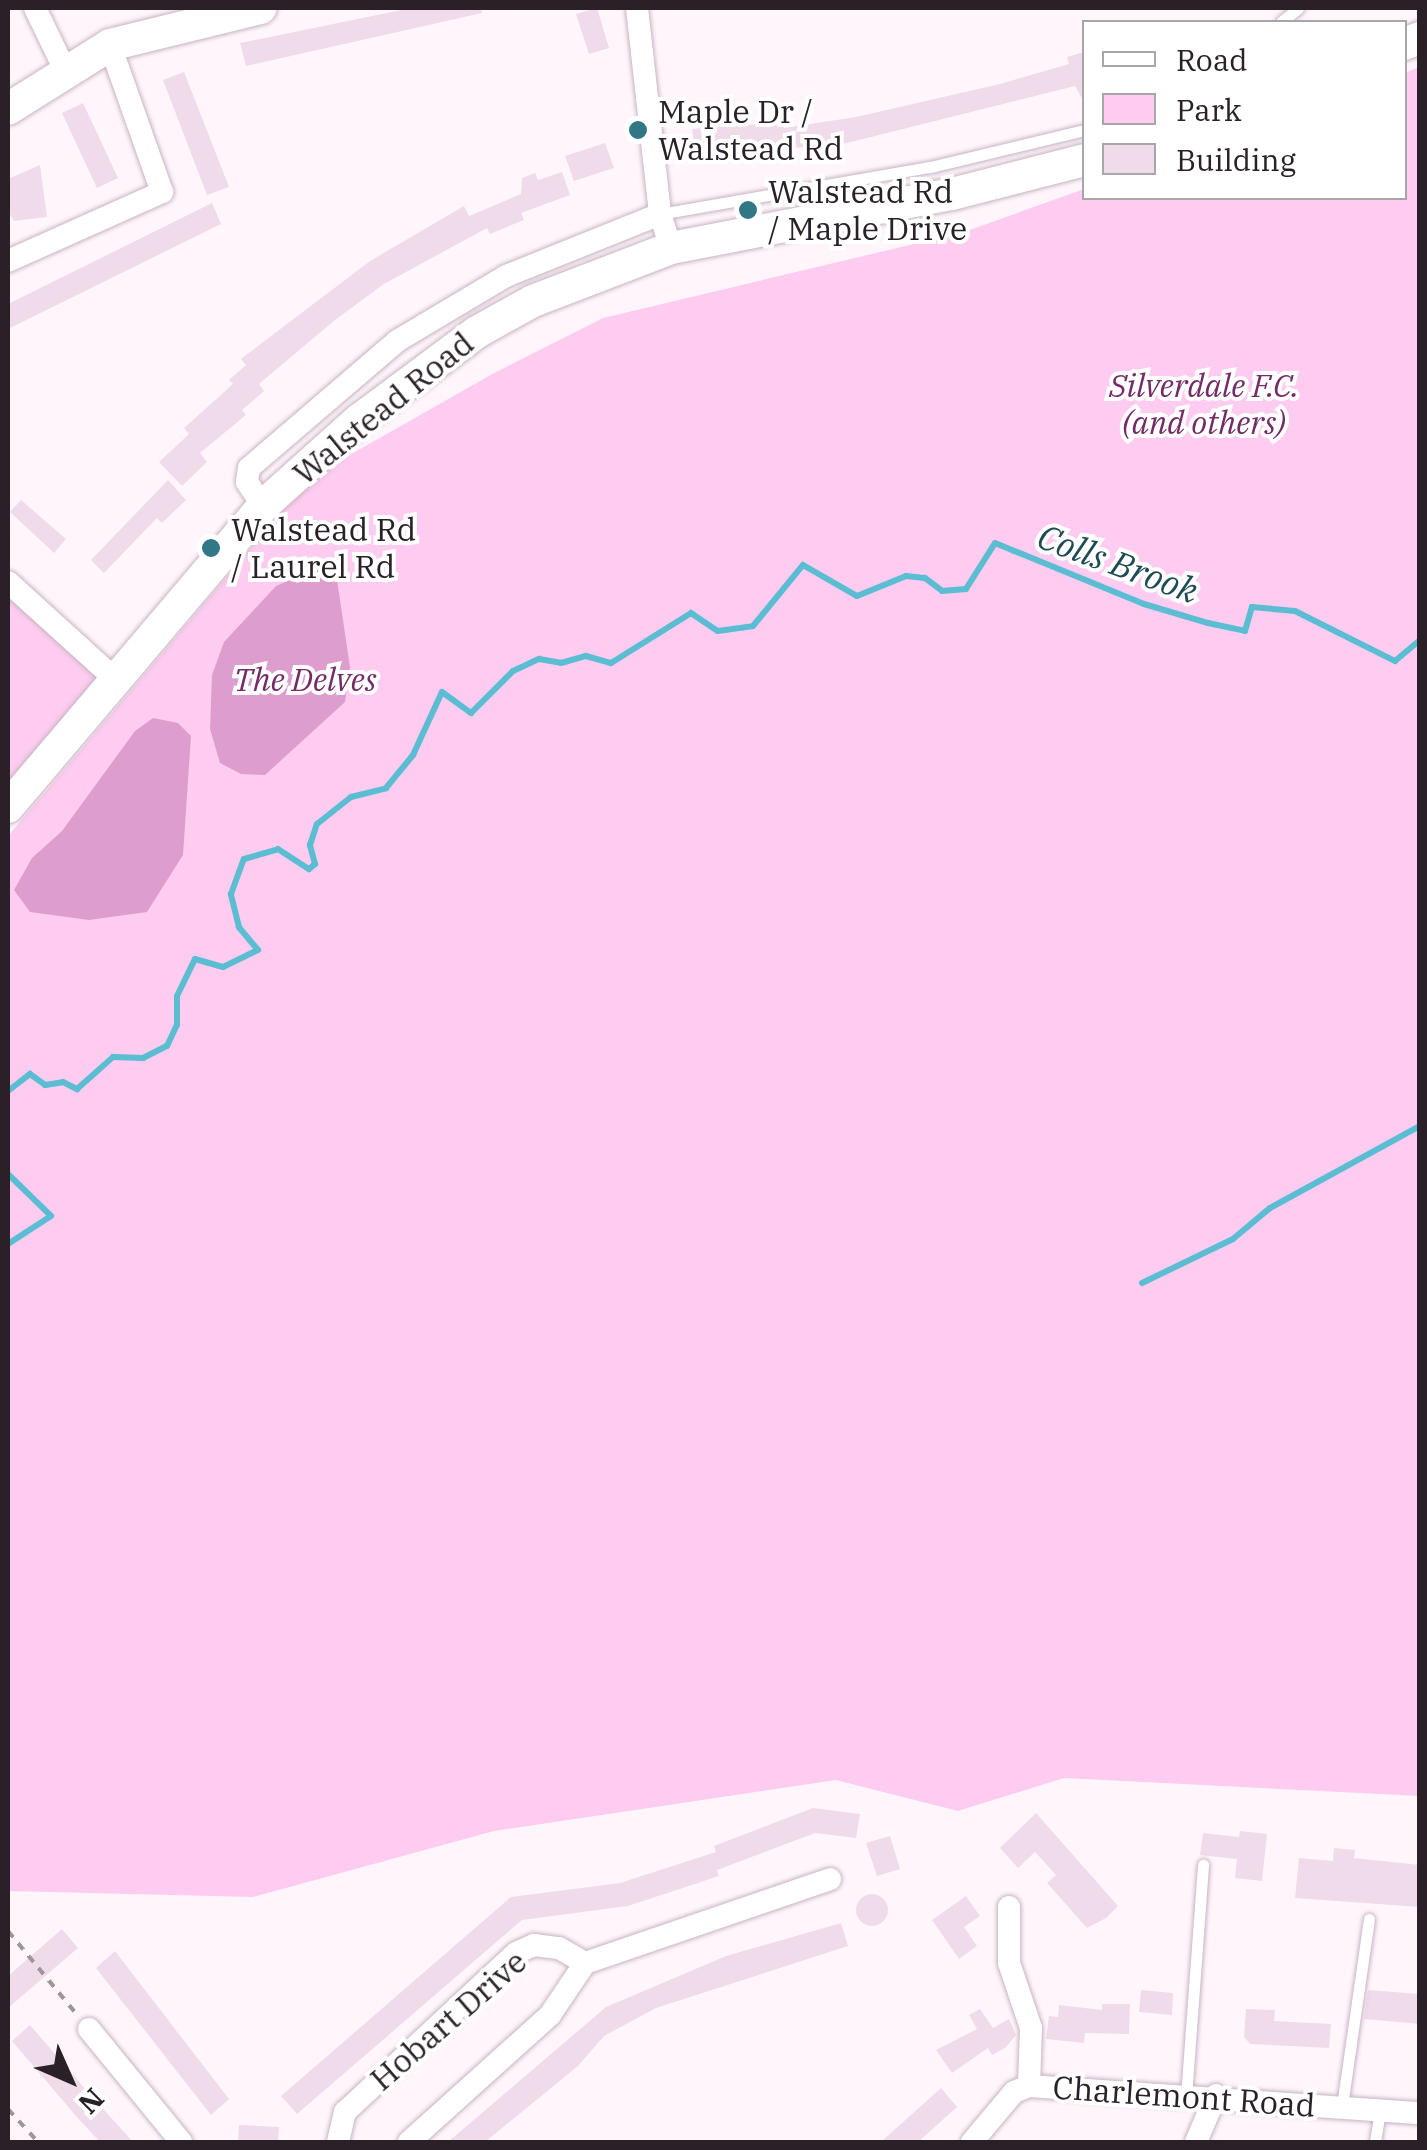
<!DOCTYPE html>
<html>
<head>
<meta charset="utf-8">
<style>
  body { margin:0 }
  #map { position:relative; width:1427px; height:2150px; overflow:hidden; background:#fff6fc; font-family:"IBM Plex Serif",serif }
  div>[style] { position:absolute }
  .green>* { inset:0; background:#fdccf0 }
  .forest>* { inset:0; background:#dd9ece }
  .stream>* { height:6px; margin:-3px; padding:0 3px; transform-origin:3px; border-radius:3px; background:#5bbdd2 }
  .building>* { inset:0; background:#f0dbea }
  .round { border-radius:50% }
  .path>* { height:4px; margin-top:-2px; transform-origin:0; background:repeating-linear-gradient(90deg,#9e959b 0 8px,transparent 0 16px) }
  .roads { filter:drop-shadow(0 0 2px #c8b4c2) drop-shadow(0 0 2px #c8b4c2) }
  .lane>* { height:11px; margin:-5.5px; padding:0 5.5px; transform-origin:5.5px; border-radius:5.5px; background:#fff }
  .street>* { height:22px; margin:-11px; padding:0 11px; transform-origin:11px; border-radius:11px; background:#fff }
  .secondary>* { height:32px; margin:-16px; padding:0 16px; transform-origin:16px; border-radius:16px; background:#fff }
  .dots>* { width:28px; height:28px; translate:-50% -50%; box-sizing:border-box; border:5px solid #fff; border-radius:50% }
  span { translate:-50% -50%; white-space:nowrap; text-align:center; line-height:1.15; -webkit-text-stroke:8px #fff; paint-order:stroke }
  .poi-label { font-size:32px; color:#292127 }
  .left { translate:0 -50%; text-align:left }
  .park-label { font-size:32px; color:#742c67; font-style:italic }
  .street-label { font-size:32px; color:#292127 }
  .water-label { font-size:35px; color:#1f4b54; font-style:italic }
  .frame { position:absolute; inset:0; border:10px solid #292127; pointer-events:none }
  .legend { position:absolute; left:1082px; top:20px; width:325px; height:180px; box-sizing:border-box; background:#fff; border:2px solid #a9a6a9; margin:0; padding:12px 18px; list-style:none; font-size:30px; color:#292127 }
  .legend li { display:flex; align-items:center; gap:20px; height:50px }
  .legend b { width:50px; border:2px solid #a9a6a9 }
  .north { position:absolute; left:20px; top:2030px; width:100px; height:100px; -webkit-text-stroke:8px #fff; paint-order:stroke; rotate:135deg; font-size:28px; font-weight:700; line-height:40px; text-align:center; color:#292127 }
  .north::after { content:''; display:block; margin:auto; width:35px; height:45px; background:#292127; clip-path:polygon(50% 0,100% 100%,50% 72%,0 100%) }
</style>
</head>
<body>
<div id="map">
  <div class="green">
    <i style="clip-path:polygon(1419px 67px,1419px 1796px,1064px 1778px,958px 1811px,836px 1780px,494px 1831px,253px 1897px,8px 1891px,8px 836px,311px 477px,494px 373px,603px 318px,964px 232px,1084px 189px,1084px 198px,1404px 198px,1405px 73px)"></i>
    <i style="clip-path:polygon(8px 595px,107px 683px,8px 796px)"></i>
  </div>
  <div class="forest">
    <i style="clip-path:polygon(319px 567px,337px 580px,350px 667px,345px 702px,265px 775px,241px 774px,220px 763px,210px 729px,212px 675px,224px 642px,276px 586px)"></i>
    <i style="clip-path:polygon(153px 718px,178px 723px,191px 736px,183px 855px,147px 912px,89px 920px,30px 912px,14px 890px,32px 858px,62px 831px,135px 731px)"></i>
  </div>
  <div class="stream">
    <i style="left:8px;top:1091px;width:28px;rotate:-38deg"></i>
    <i style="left:30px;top:1074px;width:19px;rotate:36deg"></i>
    <i style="left:45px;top:1085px;width:18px;rotate:-9deg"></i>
    <i style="left:63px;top:1082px;width:16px;rotate:27deg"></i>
    <i style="left:77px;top:1089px;width:48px;rotate:-41.6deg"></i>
    <i style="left:113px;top:1057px;width:30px;rotate:2deg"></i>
    <i style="left:143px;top:1058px;width:27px;rotate:-27deg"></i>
    <i style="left:167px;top:1046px;width:23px;rotate:-65deg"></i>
    <i style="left:177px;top:1025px;width:29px;rotate:-90deg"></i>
    <i style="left:177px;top:996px;width:41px;rotate:-64.1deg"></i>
    <i style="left:195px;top:959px;width:29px;rotate:16deg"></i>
    <i style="left:223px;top:967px;width:39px;rotate:-26deg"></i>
    <i style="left:258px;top:950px;width:30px;rotate:-130deg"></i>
    <i style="left:239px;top:927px;width:34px;rotate:-104deg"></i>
    <i style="left:231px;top:894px;width:37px;rotate:-70deg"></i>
    <i style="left:244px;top:859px;width:35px;rotate:-16deg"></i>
    <i style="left:278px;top:849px;width:37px;rotate:33deg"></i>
    <i style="left:309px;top:869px;width:8px;rotate:-40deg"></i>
    <i style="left:315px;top:864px;width:20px;rotate:-105deg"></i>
    <i style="left:310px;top:845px;width:22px;rotate:-72deg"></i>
    <i style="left:317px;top:824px;width:43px;rotate:-38.5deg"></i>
    <i style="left:351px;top:797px;width:36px;rotate:-14deg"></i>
    <i style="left:386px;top:788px;width:43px;rotate:-50.7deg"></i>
    <i style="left:413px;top:755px;width:69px;rotate:-65.3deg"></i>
    <i style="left:442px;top:692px;width:36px;rotate:36deg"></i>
    <i style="left:471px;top:713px;width:59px;rotate:-45deg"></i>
    <i style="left:513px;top:671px;width:29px;rotate:-25deg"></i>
    <i style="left:539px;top:659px;width:22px;rotate:10deg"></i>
    <i style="left:561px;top:663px;width:26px;rotate:-16deg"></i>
    <i style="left:586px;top:656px;width:26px;rotate:16deg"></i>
    <i style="left:611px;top:663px;width:94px;rotate:-32deg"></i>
    <i style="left:691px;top:613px;width:32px;rotate:34deg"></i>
    <i style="left:718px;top:631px;width:35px;rotate:-8deg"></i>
    <i style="left:753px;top:626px;width:79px;rotate:-50.7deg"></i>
    <i style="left:803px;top:565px;width:62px;rotate:29.9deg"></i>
    <i style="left:857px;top:596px;width:53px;rotate:-22.2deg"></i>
    <i style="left:906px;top:576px;width:19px;rotate:6deg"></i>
    <i style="left:925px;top:578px;width:21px;rotate:37deg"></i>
    <i style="left:942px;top:591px;width:24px;rotate:-5deg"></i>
    <i style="left:966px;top:589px;width:54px;rotate:-57.8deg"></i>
    <i style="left:995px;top:543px;width:161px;rotate:22.3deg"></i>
    <i style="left:1144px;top:604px;width:67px;rotate:16.5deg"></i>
    <i style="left:1208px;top:623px;width:38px;rotate:12deg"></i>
    <i style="left:1245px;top:631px;width:25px;rotate:-74deg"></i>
    <i style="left:1252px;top:607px;width:43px;rotate:5.3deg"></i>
    <i style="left:1295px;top:611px;width:112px;rotate:26.6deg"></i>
    <i style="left:1395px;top:661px;width:33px;rotate:-40deg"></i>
    <i style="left:8px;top:1174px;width:60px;rotate:44.3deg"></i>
    <i style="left:51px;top:1216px;width:51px;rotate:146.9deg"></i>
    <i style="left:1142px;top:1283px;width:101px;rotate:-25.8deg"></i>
    <i style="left:1233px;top:1239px;width:48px;rotate:-40deg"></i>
    <i style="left:1270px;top:1208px;width:171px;rotate:-28.7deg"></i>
  </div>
  <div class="building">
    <i style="clip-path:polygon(411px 8px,481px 8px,482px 13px,246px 66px,240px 43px)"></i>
    <i style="clip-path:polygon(597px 8px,609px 48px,589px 54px,576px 14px)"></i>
    <i style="clip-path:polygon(1084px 52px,1084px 102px,1075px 86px,839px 145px,695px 154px,692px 129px,783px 122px,784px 128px,856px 117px,1000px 84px,1069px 64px,1067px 57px)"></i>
    <i style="clip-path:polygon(184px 72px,229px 187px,207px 195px,163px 80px)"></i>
    <i style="clip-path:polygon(83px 103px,118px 178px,97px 188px,62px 113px)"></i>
    <i style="clip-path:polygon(605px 143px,614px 168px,574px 181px,565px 156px)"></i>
    <i style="clip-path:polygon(40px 165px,47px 217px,14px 221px,8px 211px,8px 179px)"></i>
    <i style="clip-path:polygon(562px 172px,570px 195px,521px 213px,524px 220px,490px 234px,487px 228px,384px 284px,335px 320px,259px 384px,264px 391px,242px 410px,246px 415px,200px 453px,207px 462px,182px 486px,159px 462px,189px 434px,184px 428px,233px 384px,229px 380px,246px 365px,241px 359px,370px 261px,464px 206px,469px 216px,521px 194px,522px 178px,535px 173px,538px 180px)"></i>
    <i style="clip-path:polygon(212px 203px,221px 224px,8px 329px,8px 304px)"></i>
    <i style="clip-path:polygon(168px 480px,186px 500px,162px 523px,157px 518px,104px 573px,91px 560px)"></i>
    <i style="clip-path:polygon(21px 500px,66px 539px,54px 553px,10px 512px)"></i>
    <i style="clip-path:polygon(813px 1808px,860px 1814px,856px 1838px,815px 1833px,717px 1870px,719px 1876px,628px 1906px,522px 1920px,297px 2114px,281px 2096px,511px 1897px,620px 1883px,716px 1852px,714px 1846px)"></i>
    <i style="clip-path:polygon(1036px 1813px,1118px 1906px,1106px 1918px,1087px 1928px,1047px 1883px,1056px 1875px,1035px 1852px,1018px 1868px,1000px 1848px)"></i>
    <i style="clip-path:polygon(1240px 1831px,1267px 1834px,1262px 1881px,1235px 1878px,1237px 1859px,1200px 1855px,1203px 1833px,1239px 1837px)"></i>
    <i style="clip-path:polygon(890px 1836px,900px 1869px,877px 1876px,866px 1843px)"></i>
    <i style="clip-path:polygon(1334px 1848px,1355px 1850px,1354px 1858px,1420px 1865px,1420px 1907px,1295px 1898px,1299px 1858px,1333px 1861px)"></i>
    <i class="round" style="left:856px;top:1894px;width:32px;height:32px"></i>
    <i style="clip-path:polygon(966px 1896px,980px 1916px,964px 1927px,977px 1946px,959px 1959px,932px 1920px)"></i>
    <i style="clip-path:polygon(841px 1923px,848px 1946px,656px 2008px,604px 2036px,578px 2066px,485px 2142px,448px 2142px,606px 2007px,726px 1956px)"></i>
    <i style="clip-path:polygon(62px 1929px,78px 1948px,8px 2008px,8px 1976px)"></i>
    <i style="clip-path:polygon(115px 1951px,229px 2099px,211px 2115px,96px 1968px)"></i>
    <i style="clip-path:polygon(1141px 1990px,1173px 1993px,1172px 2015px,1139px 2012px)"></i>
    <i style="clip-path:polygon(1368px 1990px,1420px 1994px,1420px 2024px,1364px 2019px)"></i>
    <i style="clip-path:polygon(1102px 2004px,1130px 2004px,1129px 2034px,1085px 2033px,1084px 2043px,1046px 2039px,1049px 2016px,1058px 2017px,1059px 2005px,1102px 2010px)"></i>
    <i style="clip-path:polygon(980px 2009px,993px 2028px,1009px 2019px,1016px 2035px,1005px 2048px,992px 2055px,988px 2048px,952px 2073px,936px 2050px,977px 2029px,969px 2015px)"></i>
    <i style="clip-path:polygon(1246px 2009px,1275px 2010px,1274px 2021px,1331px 2024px,1329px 2048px,1250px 2044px,1244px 2037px)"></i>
    <i style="clip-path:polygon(30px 2025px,87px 2091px,133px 2142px,100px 2142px,76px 2116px,12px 2041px)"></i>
    <i style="clip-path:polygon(941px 2088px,957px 2107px,918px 2142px,881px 2142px)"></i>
    <i style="clip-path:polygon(239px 2125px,279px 2127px,278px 2142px,238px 2142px)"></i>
  </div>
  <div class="path">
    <i style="left:8px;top:1931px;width:110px;rotate:50.5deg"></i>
    <i style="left:8px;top:2109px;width:45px;rotate:47.7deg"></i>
  </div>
  <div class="roads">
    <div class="lane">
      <i style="left:1281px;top:22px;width:22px;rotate:-39deg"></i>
      <i style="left:660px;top:214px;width:274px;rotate:-9.9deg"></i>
      <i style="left:930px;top:167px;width:158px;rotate:-13.5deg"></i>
      <i style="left:1186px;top:2097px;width:233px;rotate:-85.8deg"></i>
      <i style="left:1342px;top:2106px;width:189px;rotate:-81.8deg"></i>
      <i style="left:1375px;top:2142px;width:33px;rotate:-81deg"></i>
    </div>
    <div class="street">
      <i style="left:35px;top:8px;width:69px;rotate:64.2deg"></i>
      <i style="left:637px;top:8px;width:207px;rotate:83.6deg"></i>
      <i style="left:660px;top:214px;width:36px;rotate:72deg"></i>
      <i style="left:8px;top:261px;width:169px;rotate:-24.1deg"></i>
      <i style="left:162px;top:192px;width:156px;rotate:-109.5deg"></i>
      <i style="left:263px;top:506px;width:29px;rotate:-124deg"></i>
      <i style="left:247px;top:482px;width:14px;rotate:-82deg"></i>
      <i style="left:249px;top:468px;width:195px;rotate:-40.6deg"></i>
      <i style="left:397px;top:341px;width:127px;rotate:-30.8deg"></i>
      <i style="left:506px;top:276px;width:166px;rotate:-21.9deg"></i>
      <i style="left:8px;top:582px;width:146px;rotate:42.2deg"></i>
      <i style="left:1009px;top:1907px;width:56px;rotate:90deg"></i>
      <i style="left:1009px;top:1963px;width:69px;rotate:71.3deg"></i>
      <i style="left:1031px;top:2028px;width:58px;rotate:92deg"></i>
      <i style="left:89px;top:2029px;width:146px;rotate:50.8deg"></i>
      <i style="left:338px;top:2142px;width:31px;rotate:-77deg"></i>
      <i style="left:345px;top:2112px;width:233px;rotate:-42.9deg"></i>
      <i style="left:516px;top:1953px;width:20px;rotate:-24deg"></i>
      <i style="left:534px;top:1945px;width:25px;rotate:7deg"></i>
      <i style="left:559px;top:1948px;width:30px;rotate:30deg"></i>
      <i style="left:585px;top:1963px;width:259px;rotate:-18.9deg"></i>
      <i style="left:409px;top:2142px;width:190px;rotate:-42deg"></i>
      <i style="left:550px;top:2015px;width:63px;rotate:-56.1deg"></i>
      <i style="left:972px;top:2142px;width:65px;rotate:-50deg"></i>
      <i style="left:1014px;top:2092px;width:16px;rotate:-22deg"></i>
      <i style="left:1029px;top:2086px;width:392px;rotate:4deg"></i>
      <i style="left:1196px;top:2142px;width:51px;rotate:-66.9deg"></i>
    </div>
    <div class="secondary">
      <i style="left:1404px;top:44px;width:17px;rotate:-21deg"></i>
      <i style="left:8px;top:109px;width:120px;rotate:-32.1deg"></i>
      <i style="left:110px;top:45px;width:155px;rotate:-13.8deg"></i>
      <i style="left:8px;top:807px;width:394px;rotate:-49.7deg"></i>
      <i style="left:263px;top:506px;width:129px;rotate:-41.9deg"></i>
      <i style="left:359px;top:420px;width:147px;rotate:-36.7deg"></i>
      <i style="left:477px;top:332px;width:64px;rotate:-29deg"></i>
      <i style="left:533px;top:301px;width:148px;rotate:-21deg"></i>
      <i style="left:671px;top:248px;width:286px;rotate:-10.9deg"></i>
      <i style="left:952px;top:194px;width:136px;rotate:-14.4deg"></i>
    </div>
  </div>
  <div class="dots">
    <i style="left:638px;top:130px;background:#327785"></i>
    <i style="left:748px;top:210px;background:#327785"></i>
    <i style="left:211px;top:548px;background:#327785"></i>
  </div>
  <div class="poi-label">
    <span class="left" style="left:658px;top:130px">Maple Dr /<br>Walstead Rd</span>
    <span class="left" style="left:768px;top:210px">Walstead Rd<br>/ Maple Drive</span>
    <span class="left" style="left:231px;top:548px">Walstead Rd<br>/ Laurel Rd</span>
  </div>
  <div class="park-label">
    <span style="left:1204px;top:404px">Silverdale F.C.<br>(and others)</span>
    <span style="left:305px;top:679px">The Delves</span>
  </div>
  <div class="street-label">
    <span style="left:383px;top:408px;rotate:-39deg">Walstead Road</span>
    <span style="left:448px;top:2020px;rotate:-41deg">Hobart Drive</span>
    <span style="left:1184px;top:2096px;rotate:4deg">Charlemont Road</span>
  </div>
  <div class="water-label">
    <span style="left:1118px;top:563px;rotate:20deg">Colls Brook</span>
  </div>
  <div class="frame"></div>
  <ul class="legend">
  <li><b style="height:12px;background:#fff"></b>Road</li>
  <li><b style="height:28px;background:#fdccf0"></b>Park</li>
  <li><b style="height:28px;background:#f0dbea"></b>Building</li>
  </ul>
  <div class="north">N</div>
</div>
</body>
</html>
